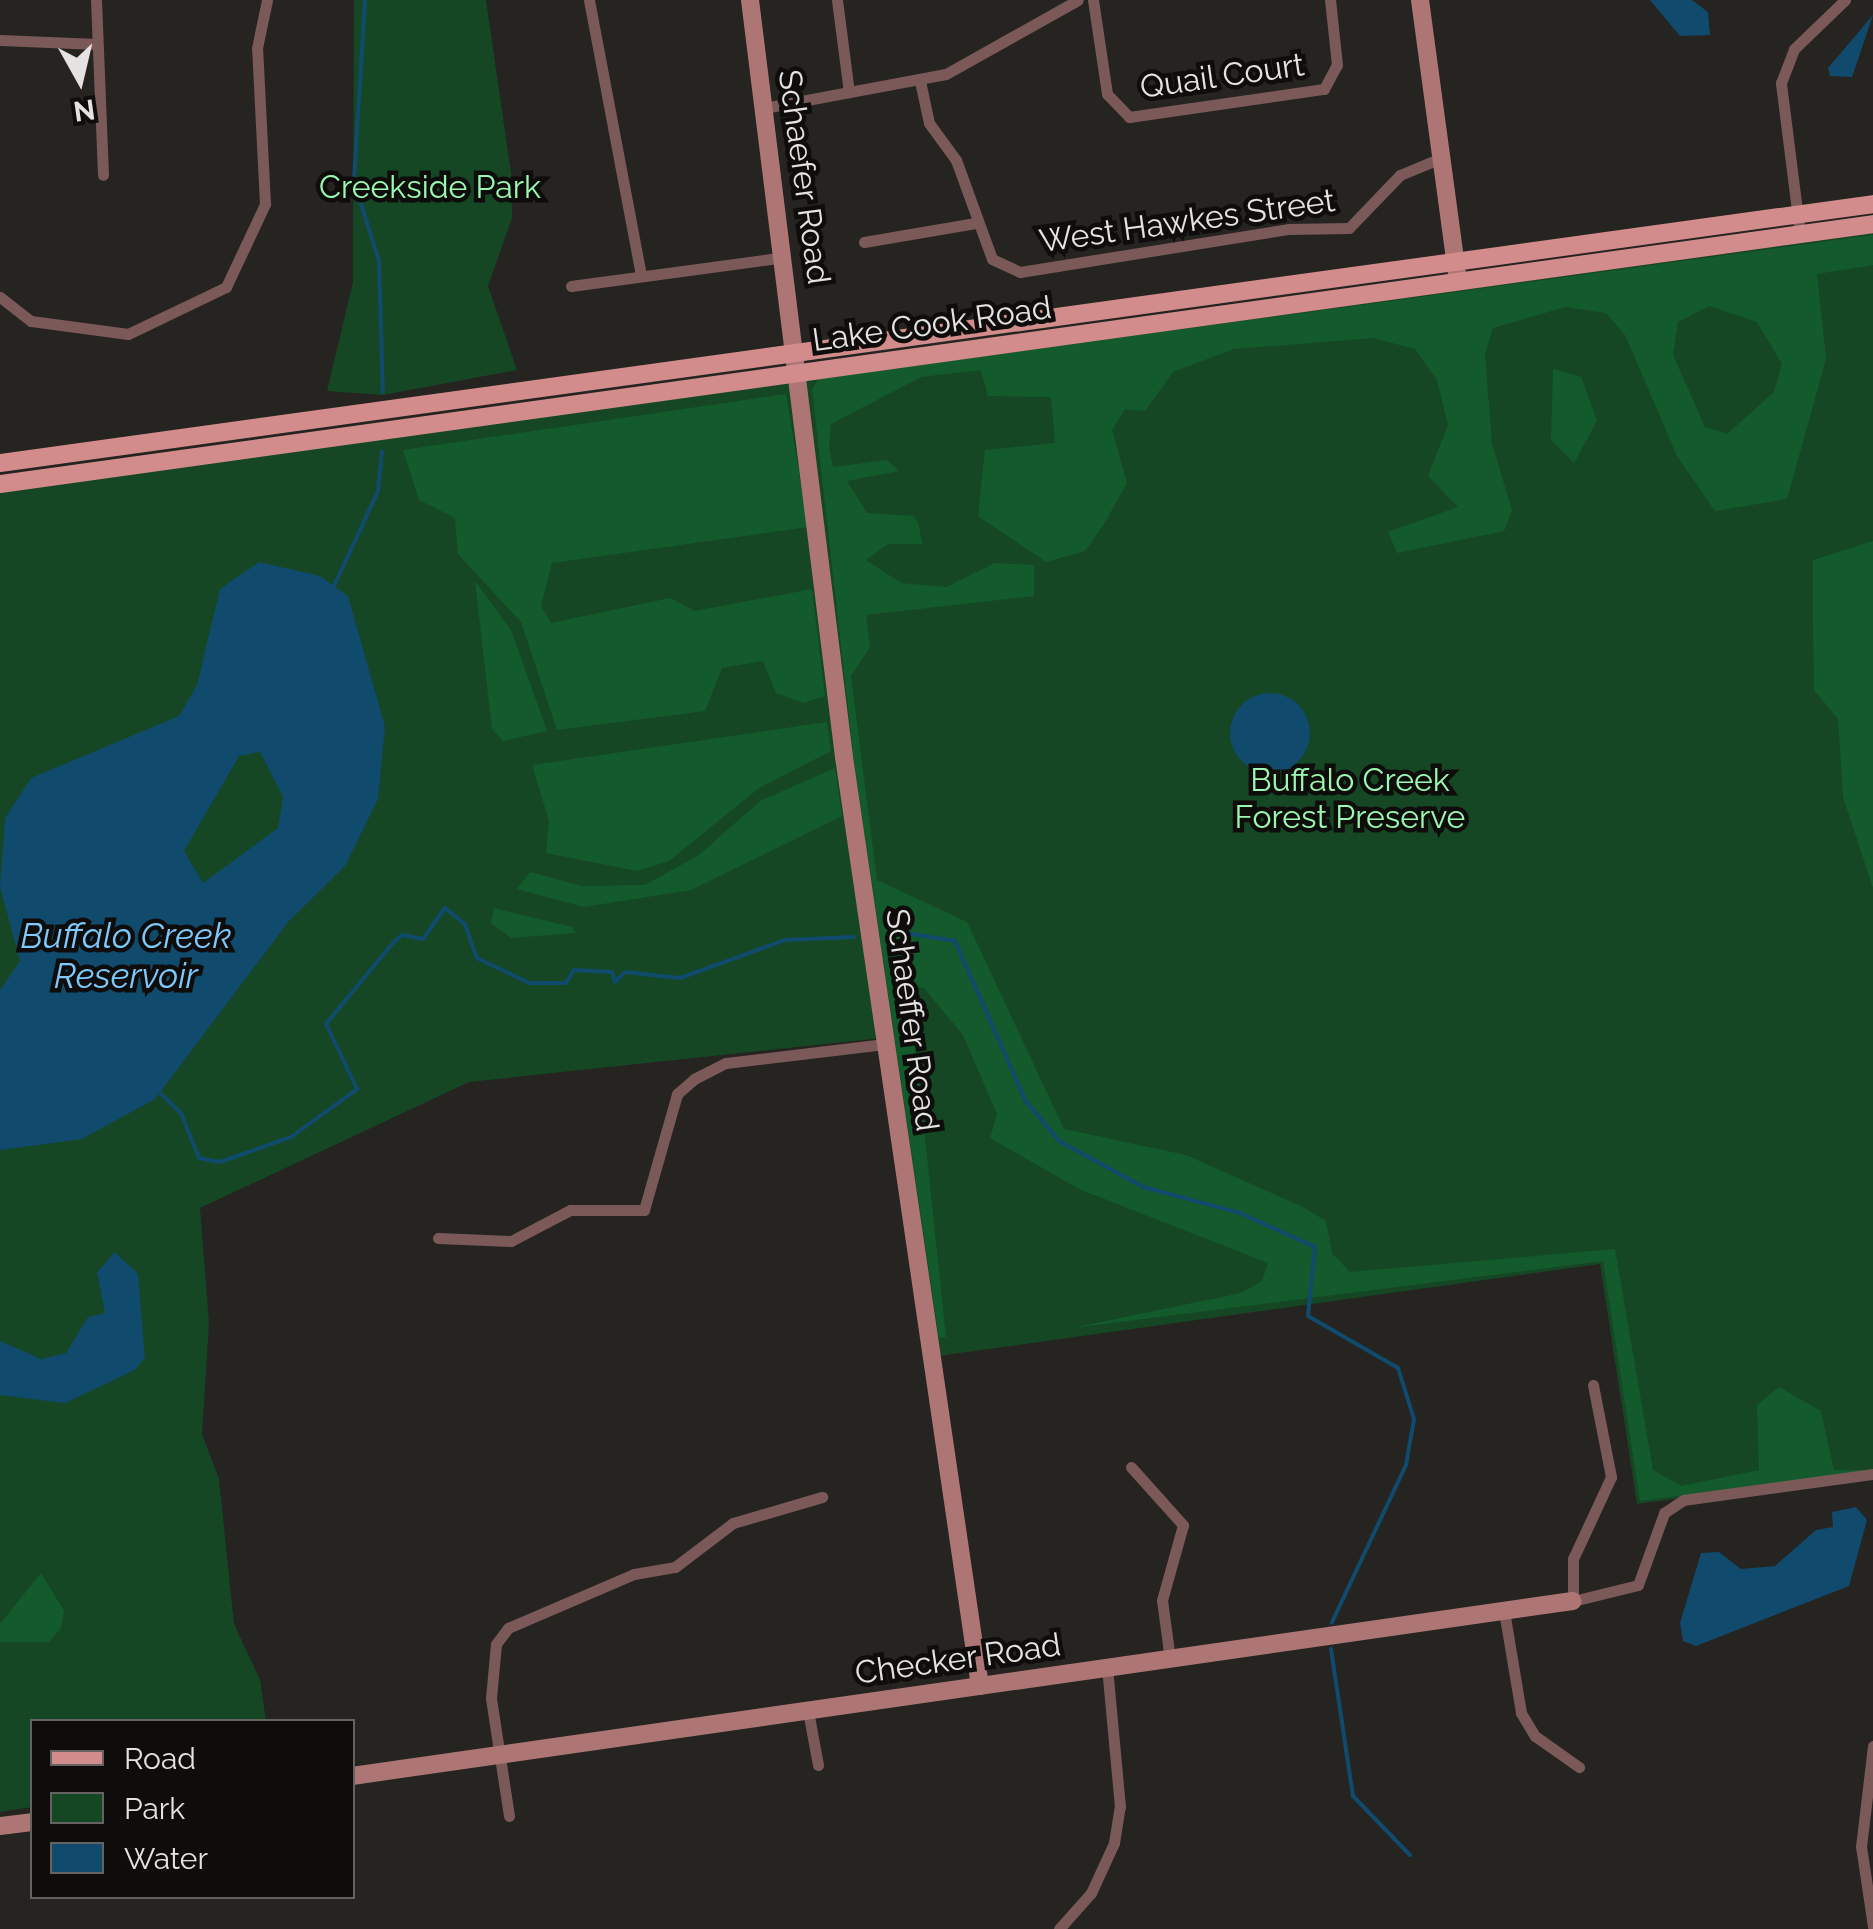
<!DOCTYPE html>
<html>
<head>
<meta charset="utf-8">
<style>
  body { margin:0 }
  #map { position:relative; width:1873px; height:1929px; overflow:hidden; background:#252420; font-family:Raleway,sans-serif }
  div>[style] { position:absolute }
  .green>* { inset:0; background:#154724 }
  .forest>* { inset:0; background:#135b2c }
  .water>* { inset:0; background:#104a6d }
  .round { border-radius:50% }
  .stream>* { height:4px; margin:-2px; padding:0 2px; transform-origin:2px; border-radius:2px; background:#104a6d }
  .street>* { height:11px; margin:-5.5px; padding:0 5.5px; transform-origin:5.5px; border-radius:5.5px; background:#7b5958 }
  .secondary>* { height:18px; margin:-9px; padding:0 9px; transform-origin:9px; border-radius:9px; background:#ad7675 }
  .primary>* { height:18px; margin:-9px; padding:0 9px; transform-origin:9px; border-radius:9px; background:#d38c8c }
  span { translate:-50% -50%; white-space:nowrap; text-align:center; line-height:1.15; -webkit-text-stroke:9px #0e0d0b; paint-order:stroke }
  .street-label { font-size:32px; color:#e4e3e1 }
  .park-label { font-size:32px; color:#9bf8b0 }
  .water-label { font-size:35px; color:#7dc8fd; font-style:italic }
  .legend { position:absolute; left:30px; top:1719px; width:325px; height:180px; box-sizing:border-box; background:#0e0d0b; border:2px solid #646361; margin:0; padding:12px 18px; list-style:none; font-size:30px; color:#e4e3e1 }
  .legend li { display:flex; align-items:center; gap:20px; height:50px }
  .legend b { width:50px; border:2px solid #646361 }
  .north { position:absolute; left:30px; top:30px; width:100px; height:100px; -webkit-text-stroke:8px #0e0d0b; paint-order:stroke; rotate:172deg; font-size:28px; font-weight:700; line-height:40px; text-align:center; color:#e4e3e1 }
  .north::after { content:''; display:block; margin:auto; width:35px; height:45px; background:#e4e3e1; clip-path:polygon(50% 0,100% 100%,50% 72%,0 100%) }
</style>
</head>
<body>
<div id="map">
  <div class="green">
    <i style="clip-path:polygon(354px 0,486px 0,512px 180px,512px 218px,488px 286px,517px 370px,383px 395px,327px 391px,353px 282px)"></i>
    <i style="clip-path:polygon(1873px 233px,1873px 1472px,1637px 1504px,1600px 1264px,938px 1356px,891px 1037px,469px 1082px,200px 1208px,209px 1323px,202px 1434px,219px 1479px,234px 1624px,260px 1680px,266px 1721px,32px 1722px,32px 1807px,0 1812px,0 492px)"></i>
  </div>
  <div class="forest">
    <i style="clip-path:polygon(evenodd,1873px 235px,1873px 265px,1817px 274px,1826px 359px,1787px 499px,1715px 511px,1677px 456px,1625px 335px,1606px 313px,1565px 307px,1493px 328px,1485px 354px,1492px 444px,1512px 510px,1504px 531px,1397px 553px,1388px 532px,1458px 507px,1428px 476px,1448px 425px,1437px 380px,1415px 349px,1373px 338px,1234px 349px,1173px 372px,1145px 411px,1125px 409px,1112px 430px,1127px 483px,1104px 524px,1085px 551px,1046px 562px,978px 516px,985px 450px,1055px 443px,1051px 397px,988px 396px,981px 370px,921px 377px,831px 424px,829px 448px,833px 467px,887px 460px,899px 471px,847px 481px,867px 513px,914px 516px,919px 525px,922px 544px,888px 544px,866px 560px,901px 583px,946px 587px,995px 563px,1034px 565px,1034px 596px,866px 615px,870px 647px,851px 676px,877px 880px,967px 922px,1064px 1129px,1186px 1155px,1303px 1207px,1326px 1221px,1332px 1253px,1350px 1272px,1615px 1249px,1653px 1470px,1681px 1486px,1759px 1470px,1757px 1405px,1779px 1387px,1821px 1411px,1834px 1470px,1873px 1470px,1640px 1501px,1603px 1261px,1072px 1328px,1241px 1293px,1262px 1281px,1268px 1263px,1079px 1189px,990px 1138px,997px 1114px,963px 1035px,924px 988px,909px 987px,946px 1337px,939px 1338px,854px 761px,812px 389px,819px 379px,1873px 235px,1709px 306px,1757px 322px,1782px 364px,1774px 392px,1727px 434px,1705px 427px,1673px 355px,1678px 322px,1709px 306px)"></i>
    <i style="clip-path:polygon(1553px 369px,1581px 377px,1597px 421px,1574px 463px,1551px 440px)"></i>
    <i style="clip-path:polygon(786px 394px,808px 527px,552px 563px,541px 606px,551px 623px,670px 598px,695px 611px,812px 589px,825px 696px,803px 703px,776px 693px,763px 661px,722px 668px,705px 711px,557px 730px,521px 622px,458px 554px,455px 518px,419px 500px,403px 450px)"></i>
    <i style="clip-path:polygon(1873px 541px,1873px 888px,1843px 797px,1838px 719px,1814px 690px,1813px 624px,1813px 560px)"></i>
    <i style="clip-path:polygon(475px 581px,511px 630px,547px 731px,503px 741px,492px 729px)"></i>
    <i style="clip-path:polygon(827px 722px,831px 751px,759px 788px,669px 861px,637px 871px,546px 853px,549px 821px,532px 765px)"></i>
    <i style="clip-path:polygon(835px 768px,842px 816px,691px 890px,584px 907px,517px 889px,530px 872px,582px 886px,645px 885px,699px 855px,760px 801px)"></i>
    <i style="clip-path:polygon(494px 908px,572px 927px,576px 933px,511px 938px,491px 923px)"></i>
    <i style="clip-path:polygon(41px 1573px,64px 1611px,61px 1628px,49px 1642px,0 1642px,0 1624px)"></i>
  </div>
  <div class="water">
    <i style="clip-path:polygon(1650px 0,1692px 0,1708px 12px,1710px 35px,1680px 36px)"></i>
    <i style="clip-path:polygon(1873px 15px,1852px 77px,1830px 76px,1828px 68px)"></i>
    <i style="clip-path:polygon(evenodd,259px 562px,320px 576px,348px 596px,385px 727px,378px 799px,345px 866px,289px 921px,155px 1099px,82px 1139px,0 1150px,0 990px,20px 961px,0 887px,5px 818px,31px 778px,179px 716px,197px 685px,220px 589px,259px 562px,260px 752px,283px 797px,278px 828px,203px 883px,184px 851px,239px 756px,260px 752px)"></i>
    <i class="round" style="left:1230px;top:693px;width:80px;height:80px"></i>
    <i style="clip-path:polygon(115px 1252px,138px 1274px,145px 1357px,135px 1370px,65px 1403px,0 1395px,0 1341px,41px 1359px,66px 1353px,88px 1317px,105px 1313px,97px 1272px)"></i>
    <i style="clip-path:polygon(1856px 1507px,1867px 1520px,1849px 1586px,1696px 1646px,1683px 1641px,1680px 1623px,1701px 1553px,1719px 1552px,1741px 1569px,1775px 1566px,1816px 1530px,1833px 1527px,1832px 1512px)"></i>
  </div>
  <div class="stream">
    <i style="left:365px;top:0;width:182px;rotate:93.5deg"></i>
    <i style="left:354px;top:182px;width:83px;rotate:72.4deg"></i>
    <i style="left:379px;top:261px;width:131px;rotate:88.3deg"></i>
    <i style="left:334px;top:586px;width:105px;rotate:-65.1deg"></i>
    <i style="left:378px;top:491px;width:40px;rotate:-84.3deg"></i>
    <i style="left:899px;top:932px;width:57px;rotate:9.1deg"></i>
    <i style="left:955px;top:941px;width:174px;rotate:66.2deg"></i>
    <i style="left:1025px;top:1100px;width:53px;rotate:50.3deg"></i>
    <i style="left:1059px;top:1141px;width:96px;rotate:28.7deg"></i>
    <i style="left:1143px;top:1187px;width:100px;rotate:15deg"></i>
    <i style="left:1240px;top:1213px;width:82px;rotate:24.4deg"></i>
    <i style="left:1315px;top:1247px;width:69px;rotate:95.8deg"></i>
    <i style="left:1308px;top:1316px;width:104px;rotate:30deg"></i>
    <i style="left:1398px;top:1368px;width:53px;rotate:72.6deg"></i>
    <i style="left:1414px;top:1419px;width:47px;rotate:99.9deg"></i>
    <i style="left:1406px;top:1465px;width:174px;rotate:115.2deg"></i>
    <i style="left:160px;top:1093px;width:29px;rotate:44deg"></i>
    <i style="left:181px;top:1113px;width:48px;rotate:68.2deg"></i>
    <i style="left:199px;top:1158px;width:21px;rotate:11deg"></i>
    <i style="left:220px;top:1162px;width:75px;rotate:-19.4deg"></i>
    <i style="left:291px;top:1137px;width:82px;rotate:-36deg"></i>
    <i style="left:357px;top:1089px;width:72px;rotate:-115.5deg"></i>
    <i style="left:326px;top:1024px;width:104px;rotate:-50.5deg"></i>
    <i style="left:392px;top:944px;width:13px;rotate:-42deg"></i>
    <i style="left:402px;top:935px;width:21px;rotate:11deg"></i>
    <i style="left:423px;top:939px;width:38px;rotate:-55deg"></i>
    <i style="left:445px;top:908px;width:26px;rotate:39deg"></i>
    <i style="left:465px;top:924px;width:36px;rotate:71deg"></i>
    <i style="left:477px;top:958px;width:58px;rotate:25.7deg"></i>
    <i style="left:529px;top:983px;width:37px"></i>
    <i style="left:566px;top:983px;width:15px;rotate:-58deg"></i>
    <i style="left:574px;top:970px;width:38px;rotate:3deg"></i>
    <i style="left:612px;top:972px;width:10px;rotate:73deg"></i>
    <i style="left:615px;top:982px;width:14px;rotate:-45deg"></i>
    <i style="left:625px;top:972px;width:55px;rotate:6.2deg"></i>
    <i style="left:680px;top:978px;width:112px;rotate:-19.9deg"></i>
    <i style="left:785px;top:940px;width:69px;rotate:-2.5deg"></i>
    <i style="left:1331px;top:1649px;width:149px;rotate:81.5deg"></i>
    <i style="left:1353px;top:1796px;width:82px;rotate:46deg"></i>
  </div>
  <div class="street">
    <i style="left:96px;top:0;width:175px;rotate:87.7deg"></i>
    <i style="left:589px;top:0;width:280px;rotate:79.3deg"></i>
    <i style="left:837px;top:0;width:93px;rotate:82.6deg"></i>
    <i style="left:1093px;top:0;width:95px;rotate:81.5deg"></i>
    <i style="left:1107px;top:94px;width:32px;rotate:46deg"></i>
    <i style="left:1129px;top:117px;width:197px;rotate:-8.2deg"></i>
    <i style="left:1324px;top:89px;width:27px;rotate:-62deg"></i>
    <i style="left:1337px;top:65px;width:65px;rotate:-96.1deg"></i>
    <i style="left:0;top:40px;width:97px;rotate:2.4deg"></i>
    <i style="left:920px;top:81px;width:43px;rotate:77.9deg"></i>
    <i style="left:929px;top:123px;width:46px;rotate:53.9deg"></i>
    <i style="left:956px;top:160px;width:105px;rotate:70deg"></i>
    <i style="left:992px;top:259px;width:31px;rotate:25deg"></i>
    <i style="left:1020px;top:272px;width:271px;rotate:-9.1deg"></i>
    <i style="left:1288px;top:229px;width:61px;rotate:-0.9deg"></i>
    <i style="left:1349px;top:228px;width:74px;rotate:-46.1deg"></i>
    <i style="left:1400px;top:175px;width:44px;rotate:-22.5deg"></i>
    <i style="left:764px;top:108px;width:185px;rotate:-10.6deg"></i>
    <i style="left:946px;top:74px;width:151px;rotate:-29.3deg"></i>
    <i style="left:1800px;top:234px;width:152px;rotate:-97.2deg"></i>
    <i style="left:1781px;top:83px;width:36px;rotate:-69deg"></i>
    <i style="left:1794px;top:49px;width:71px;rotate:-43.9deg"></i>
    <i style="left:864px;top:242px;width:113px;rotate:-9.7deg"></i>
    <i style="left:571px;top:286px;width:216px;rotate:-7.7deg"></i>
    <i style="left:0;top:297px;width:39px;rotate:38deg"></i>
    <i style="left:31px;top:321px;width:98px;rotate:7.6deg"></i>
    <i style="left:128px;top:334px;width:109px;rotate:-25.6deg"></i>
    <i style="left:226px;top:287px;width:92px;rotate:-64.8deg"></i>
    <i style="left:265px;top:204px;width:156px;rotate:-92.9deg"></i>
    <i style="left:257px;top:48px;width:49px;rotate:-78.2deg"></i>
    <i style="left:438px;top:1238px;width:73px;rotate:2.4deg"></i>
    <i style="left:511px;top:1241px;width:67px;rotate:-27.7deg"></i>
    <i style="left:570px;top:1210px;width:74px"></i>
    <i style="left:644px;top:1210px;width:121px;rotate:-74.1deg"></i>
    <i style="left:677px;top:1094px;width:23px;rotate:-41deg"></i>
    <i style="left:694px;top:1079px;width:36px;rotate:-27deg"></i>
    <i style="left:726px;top:1063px;width:160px;rotate:-6.8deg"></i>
    <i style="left:1593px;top:1385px;width:94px;rotate:78.9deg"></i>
    <i style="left:1611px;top:1477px;width:90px;rotate:114.9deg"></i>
    <i style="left:1573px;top:1559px;width:42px;rotate:90deg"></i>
    <i style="left:1573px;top:1601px;width:67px;rotate:-13.8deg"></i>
    <i style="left:1638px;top:1585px;width:77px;rotate:-70.1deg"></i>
    <i style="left:1664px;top:1513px;width:23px;rotate:-34deg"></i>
    <i style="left:1683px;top:1500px;width:192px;rotate:-7.8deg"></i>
    <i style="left:1131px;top:1467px;width:78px;rotate:48.1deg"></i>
    <i style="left:1183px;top:1525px;width:78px;rotate:105.6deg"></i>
    <i style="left:1162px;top:1600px;width:60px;rotate:82.3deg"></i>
    <i style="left:1504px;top:1611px;width:103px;rotate:80.5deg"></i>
    <i style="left:1521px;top:1713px;width:27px;rotate:59deg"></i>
    <i style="left:1535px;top:1736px;width:54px;rotate:35.2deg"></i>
    <i style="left:808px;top:1711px;width:55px;rotate:79.5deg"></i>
    <i style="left:1873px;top:1746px;width:101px;rotate:96.8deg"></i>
    <i style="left:1861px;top:1846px;width:81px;rotate:81.5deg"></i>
    <i style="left:509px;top:1816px;width:119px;rotate:-98.7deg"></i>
    <i style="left:491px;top:1698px;width:54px;rotate:-84.7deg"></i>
    <i style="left:496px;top:1644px;width:20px;rotate:-53deg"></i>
    <i style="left:508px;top:1628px;width:137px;rotate:-23.2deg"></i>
    <i style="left:634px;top:1574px;width:42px;rotate:-9.7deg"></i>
    <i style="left:675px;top:1567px;width:73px;rotate:-37.2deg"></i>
    <i style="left:733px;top:1523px;width:93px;rotate:-16.3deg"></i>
    <i style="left:1059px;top:1929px;width:48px;rotate:-48.4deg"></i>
    <i style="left:1091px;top:1893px;width:55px;rotate:-65.3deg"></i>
    <i style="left:1114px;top:1843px;width:36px;rotate:-81deg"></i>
    <i style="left:1120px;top:1807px;width:140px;rotate:-95.3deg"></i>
  </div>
  <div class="secondary">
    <i style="left:750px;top:0;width:763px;rotate:82.92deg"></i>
    <i style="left:844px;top:757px;width:939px;rotate:81.67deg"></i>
    <i style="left:1420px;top:0;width:283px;rotate:82.3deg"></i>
    <i style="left:352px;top:1776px;width:1233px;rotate:-8.16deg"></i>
    <i style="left:0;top:1826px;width:32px;rotate:-7deg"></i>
  </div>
  <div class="primary">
    <i style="left:0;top:463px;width:1891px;rotate:-7.87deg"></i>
    <i style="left:0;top:484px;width:1891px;rotate:-7.9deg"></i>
  </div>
  <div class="street-label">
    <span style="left:1222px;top:76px;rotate:-8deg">Quail Court</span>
    <span style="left:804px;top:177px;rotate:82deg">Schaefer Road</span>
    <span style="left:1187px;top:221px;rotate:-8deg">West Hawkes Street</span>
    <span style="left:932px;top:324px;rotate:-8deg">Lake Cook Road</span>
    <span style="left:912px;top:1020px;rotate:82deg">Schaeffer Road</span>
    <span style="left:958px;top:1659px;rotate:-8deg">Checker Road</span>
  </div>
  <div class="park-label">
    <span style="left:430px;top:187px">Creekside Park</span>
    <span style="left:1350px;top:799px">Buffalo Creek<br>Forest Preserve</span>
  </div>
  <div class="water-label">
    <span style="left:126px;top:956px">Buffalo Creek<br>Reservoir</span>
  </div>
  <ul class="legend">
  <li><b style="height:12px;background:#d38c8c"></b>Road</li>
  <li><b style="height:28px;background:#154724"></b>Park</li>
  <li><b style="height:28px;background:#104a6d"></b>Water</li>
  </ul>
  <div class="north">N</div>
</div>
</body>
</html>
